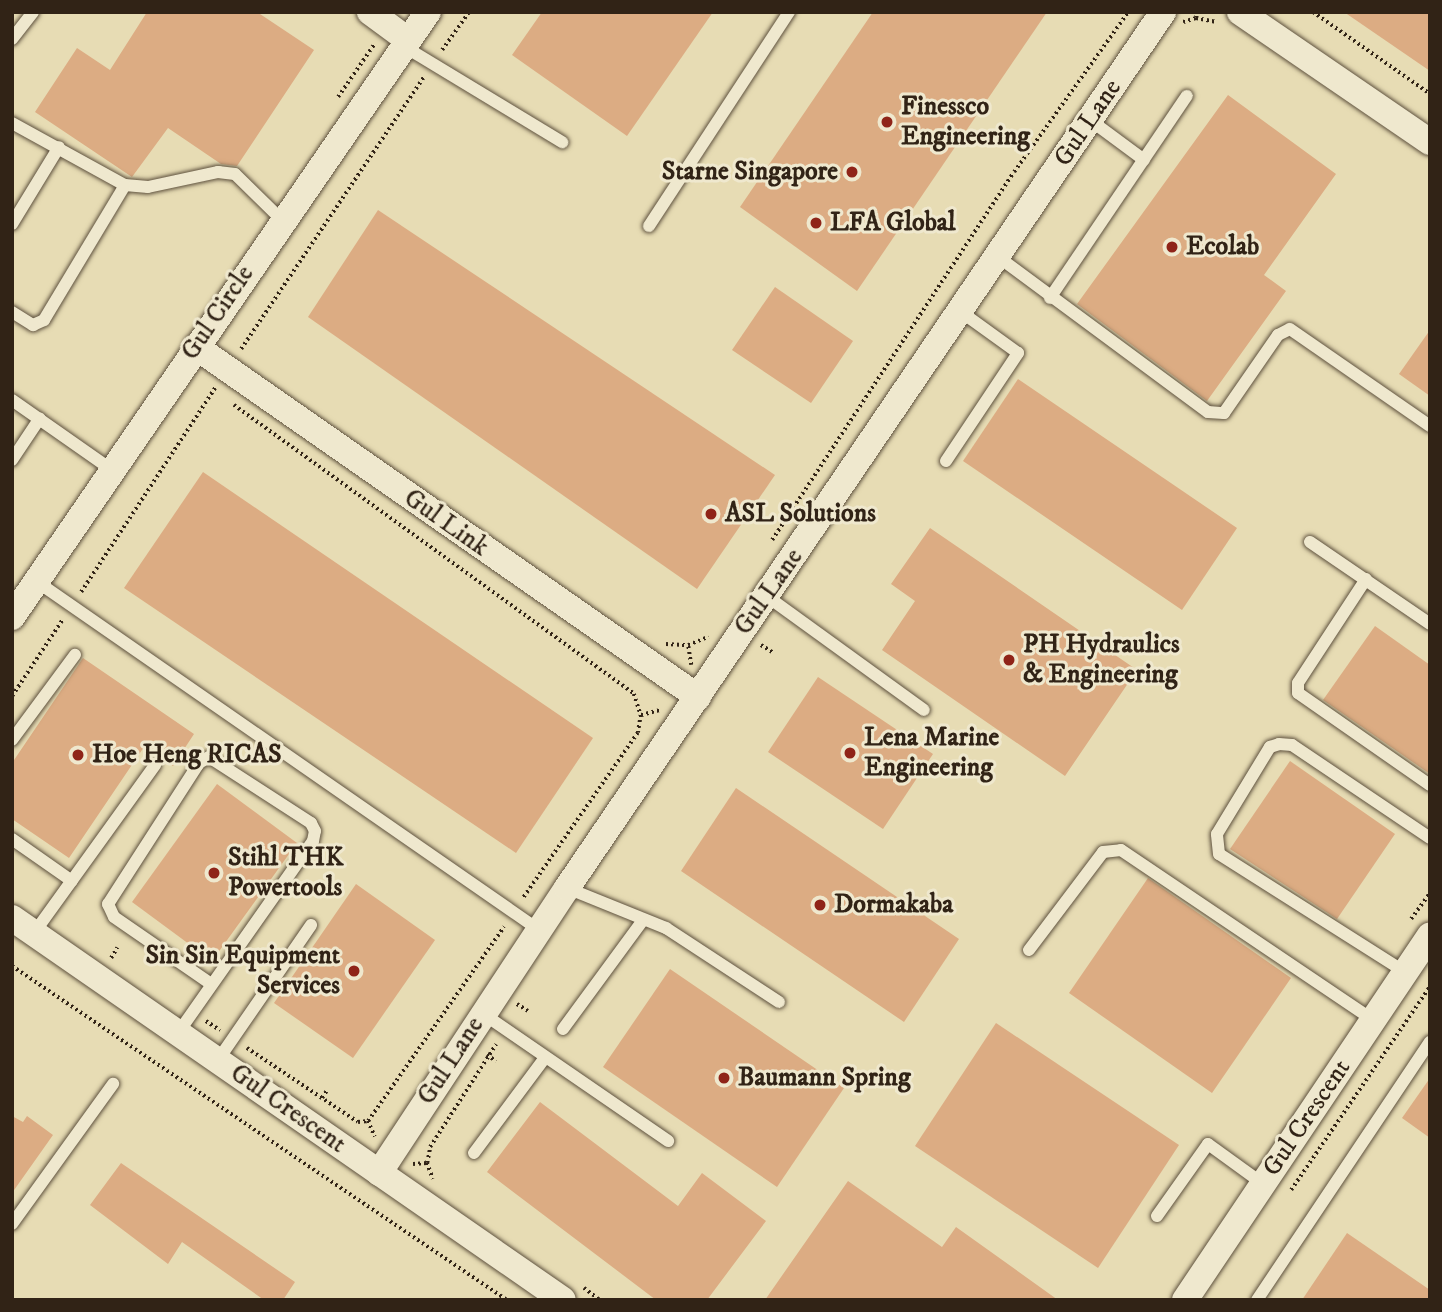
<!DOCTYPE html>
<html>
<head>
<meta charset="utf-8">
<style>
  body { margin:0 }
  #map { position:relative; width:1442px; height:1312px; overflow:hidden; background:#e7dcb4; font-family:"IM FELL DW Pica",serif }
  div>[style] { position:absolute }
  .building>* { inset:0; background:#dcac83 }
  .path>* { height:3.5px; margin-top:-1.75px; transform-origin:0; background:repeating-linear-gradient(90deg,#312316 0 2px,transparent 0 5.5px) }
  .roads { filter:drop-shadow(0 0 2px #5e513e) drop-shadow(0 0 2px #5e513e) }
  .lane>* { height:12px; margin:-6px; padding:0 6px; transform-origin:6px; border-radius:6px; background:#efe8ce }
  .street>* { height:26px; margin:-13px; padding:0 13px; transform-origin:13px; border-radius:13px; background:#efe8ce }
  .dots>* { width:19px; height:19px; translate:-50% -50%; box-sizing:border-box; border:4px solid #efe8ce; border-radius:50% }
  span { translate:-50% -50%; white-space:nowrap; text-align:center; line-height:1.15; -webkit-text-stroke:6px #efe8ce; paint-order:stroke }
  .poi-label { font-size:26px; color:#312316; font-weight:700 }
  .left { translate:0 -50%; text-align:left }
  .right { translate:-100% -50%; text-align:right }
  .street-label { font-size:26px; color:#312316 }
  .frame { position:absolute; inset:0; border:14px solid #312316; pointer-events:none }
</style>
</head>
<body>
<div id="map">
  <div class="building">
    <i style="clip-path:polygon(147px 12px,257px 12px,314px 50px,237px 166px,221px 164px,168px 128px,132px 177px,35px 112px,77px 48px,110px 70px)"></i>
    <i style="clip-path:polygon(542px 12px,713px 12px,627px 136px,512px 55px)"></i>
    <i style="clip-path:polygon(873px 12px,1047px 12px,857px 291px,740px 207px)"></i>
    <i style="clip-path:polygon(1344px 12px,1430px 12px,1430px 71px)"></i>
    <i style="clip-path:polygon(1228px 95px,1336px 174px,1264px 275px,1286px 291px,1207px 401px,1077px 304px)"></i>
    <i style="clip-path:polygon(378px 210px,775px 475px,697px 589px,308px 317px)"></i>
    <i style="clip-path:polygon(775px 287px,853px 341px,811px 403px,732px 350px)"></i>
    <i style="clip-path:polygon(1430px 330px,1430px 396px,1399px 374px)"></i>
    <i style="clip-path:polygon(1018px 379px,1237px 528px,1182px 610px,963px 461px)"></i>
    <i style="clip-path:polygon(203px 472px,593px 738px,516px 853px,124px 588px)"></i>
    <i style="clip-path:polygon(930px 528px,1137px 670px,1065px 776px,882px 650px,915px 601px,891px 584px)"></i>
    <i style="clip-path:polygon(1375px 626px,1430px 665px,1430px 774px,1323px 700px)"></i>
    <i style="clip-path:polygon(83px 658px,194px 734px,173px 766px,144px 747px,69px 858px,12px 819px,12px 763px)"></i>
    <i style="clip-path:polygon(818px 677px,933px 754px,883px 829px,768px 752px)"></i>
    <i style="clip-path:polygon(1290px 761px,1395px 834px,1337px 919px,1230px 849px)"></i>
    <i style="clip-path:polygon(217px 784px,297px 843px,212px 961px,132px 902px)"></i>
    <i style="clip-path:polygon(736px 788px,959px 939px,904px 1022px,681px 871px)"></i>
    <i style="clip-path:polygon(1148px 878px,1291px 978px,1212px 1093px,1069px 993px)"></i>
    <i style="clip-path:polygon(356px 884px,435px 940px,353px 1058px,274px 1003px)"></i>
    <i style="clip-path:polygon(670px 969px,844px 1088px,777px 1187px,603px 1067px)"></i>
    <i style="clip-path:polygon(996px 1023px,1179px 1145px,1098px 1268px,915px 1146px)"></i>
    <i style="clip-path:polygon(1430px 1078px,1430px 1138px,1402px 1118px)"></i>
    <i style="clip-path:polygon(540px 1102px,678px 1206px,702px 1173px,766px 1221px,707px 1300px,656px 1300px,487px 1172px)"></i>
    <i style="clip-path:polygon(12px 1116px,23px 1122px,27px 1116px,53px 1135px,12px 1193px)"></i>
    <i style="clip-path:polygon(121px 1163px,295px 1282px,283px 1300px,264px 1300px,182px 1242px,168px 1264px,90px 1205px)"></i>
    <i style="clip-path:polygon(848px 1181px,942px 1247px,956px 1227px,1058px 1300px,765px 1300px)"></i>
    <i style="clip-path:polygon(1347px 1233px,1430px 1290px,1430px 1300px,1302px 1300px)"></i>
  </div>
  <div class="path">
    <i style="left:1313px;top:12px;width:143px;rotate:35deg"></i>
    <i style="left:1196px;top:18px;width:21px;rotate:11deg"></i>
    <i style="left:1183px;top:22px;width:14px;rotate:-17deg"></i>
    <i style="left:1196px;top:18px;width:6px;rotate:-81deg"></i>
    <i style="left:442px;top:50px;width:47px;rotate:-54.6deg"></i>
    <i style="left:338px;top:97px;width:65px;rotate:-55.6deg"></i>
    <i style="left:241px;top:349px;width:328px;rotate:-56.1deg"></i>
    <i style="left:234px;top:405px;width:493px;rotate:35.8deg"></i>
    <i style="left:634px;top:694px;width:22px;rotate:72deg"></i>
    <i style="left:641px;top:715px;width:18px;rotate:99deg"></i>
    <i style="left:638px;top:733px;width:203px;rotate:124.8deg"></i>
    <i style="left:772px;top:540px;width:440px;rotate:-56.7deg"></i>
    <i style="left:1014px;top:172px;width:196px;rotate:-54.5deg"></i>
    <i style="left:81px;top:592px;width:244px;rotate:-56.7deg"></i>
    <i style="left:666px;top:644px;width:22px;rotate:3deg"></i>
    <i style="left:761px;top:645px;width:15px;rotate:32deg"></i>
    <i style="left:691px;top:665px;width:20px;rotate:-99deg"></i>
    <i style="left:688px;top:645px;width:22px;rotate:-22deg"></i>
    <i style="left:12px;top:696px;width:92px;rotate:-56.5deg"></i>
    <i style="left:641px;top:715px;width:20px;rotate:-15deg"></i>
    <i style="left:1411px;top:919px;width:32px;rotate:-54deg"></i>
    <i style="left:111px;top:958px;width:12px;rotate:-59deg"></i>
    <i style="left:12px;top:966px;width:597px;rotate:34.01deg"></i>
    <i style="left:517px;top:1004px;width:13px;rotate:32deg"></i>
    <i style="left:206px;top:1021px;width:17px;rotate:33deg"></i>
    <i style="left:247px;top:1048px;width:133px;rotate:33.7deg"></i>
    <i style="left:358px;top:1122px;width:10px;rotate:-6deg"></i>
    <i style="left:368px;top:1121px;width:237px;rotate:-55deg"></i>
    <i style="left:487px;top:1055px;width:11px;rotate:34deg"></i>
    <i style="left:322px;top:1098px;width:9px;rotate:-58deg"></i>
    <i style="left:368px;top:1121px;width:17px;rotate:66deg"></i>
    <i style="left:427px;top:1163px;width:16px;rotate:-79deg"></i>
    <i style="left:430px;top:1147px;width:122px;rotate:-57.3deg"></i>
    <i style="left:413px;top:1164px;width:14px;rotate:-4deg"></i>
    <i style="left:427px;top:1163px;width:17px;rotate:69deg"></i>
    <i style="left:1291px;top:1190px;width:247px;rotate:-55.7deg"></i>
    <i style="left:584px;top:1288px;width:20px;rotate:37deg"></i>
  </div>
  <div class="roads">
    <div class="lane">
      <i style="left:12px;top:39px;width:34px;rotate:-52deg"></i>
      <i style="left:405px;top:47px;width:184px;rotate:31.2deg"></i>
      <i style="left:1090px;top:120px;width:67px;rotate:36.5deg"></i>
      <i style="left:12px;top:123px;width:129px;rotate:28.8deg"></i>
      <i style="left:125px;top:185px;width:23px;rotate:5deg"></i>
      <i style="left:148px;top:187px;width:72px;rotate:-12.1deg"></i>
      <i style="left:218px;top:172px;width:17px;rotate:7deg"></i>
      <i style="left:235px;top:174px;width:66px;rotate:44.4deg"></i>
      <i style="left:12px;top:224px;width:90px;rotate:-58.6deg"></i>
      <i style="left:649px;top:226px;width:256px;rotate:-56.8deg"></i>
      <i style="left:997px;top:256px;width:262px;rotate:36.5deg"></i>
      <i style="left:1208px;top:412px;width:16px;rotate:4deg"></i>
      <i style="left:1224px;top:413px;width:95px;rotate:-55.3deg"></i>
      <i style="left:1278px;top:335px;width:13px;rotate:-27deg"></i>
      <i style="left:1290px;top:329px;width:170px;rotate:34.7deg"></i>
      <i style="left:1050px;top:298px;width:244px;rotate:-55.9deg"></i>
      <i style="left:12px;top:312px;width:25px;rotate:32deg"></i>
      <i style="left:33px;top:325px;width:12px;rotate:-24deg"></i>
      <i style="left:44px;top:320px;width:157px;rotate:-59deg"></i>
      <i style="left:12px;top:400px;width:122px;rotate:35deg"></i>
      <i style="left:12px;top:460px;width:50px;rotate:-56.3deg"></i>
      <i style="left:946px;top:461px;width:130px;rotate:-56.3deg"></i>
      <i style="left:1018px;top:353px;width:72px;rotate:-144.1deg"></i>
      <i style="left:1310px;top:542px;width:145px;rotate:34.3deg"></i>
      <i style="left:1366px;top:579px;width:124px;rotate:123.2deg"></i>
      <i style="left:1298px;top:683px;width:10px;rotate:90deg"></i>
      <i style="left:1298px;top:693px;width:161px;rotate:34.9deg"></i>
      <i style="left:36px;top:581px;width:612px;rotate:34.75deg"></i>
      <i style="left:765px;top:595px;width:196px;rotate:35.9deg"></i>
      <i style="left:12px;top:740px;width:106px;rotate:-53.5deg"></i>
      <i style="left:12px;top:839px;width:73px;rotate:35deg"></i>
      <i style="left:567px;top:888px;width:107px;rotate:22deg"></i>
      <i style="left:666px;top:928px;width:135px;rotate:33.2deg"></i>
      <i style="left:34px;top:933px;width:207px;rotate:-54.2deg"></i>
      <i style="left:1029px;top:950px;width:123px;rotate:-52.9deg"></i>
      <i style="left:1103px;top:852px;width:18px;rotate:-6deg"></i>
      <i style="left:1121px;top:850px;width:304px;rotate:34deg"></i>
      <i style="left:1405px;top:972px;width:220px;rotate:-147.6deg"></i>
      <i style="left:1219px;top:854px;width:20px;rotate:-96deg"></i>
      <i style="left:1217px;top:834px;width:102px;rotate:-58.7deg"></i>
      <i style="left:1270px;top:747px;width:9px;rotate:-18deg"></i>
      <i style="left:1279px;top:744px;width:13px;rotate:4deg"></i>
      <i style="left:1292px;top:745px;width:166px;rotate:34deg"></i>
      <i style="left:482px;top:1013px;width:226px;rotate:34.5deg"></i>
      <i style="left:563px;top:1029px;width:135px;rotate:-53.7deg"></i>
      <i style="left:178px;top:1033px;width:235px;rotate:-54.9deg"></i>
      <i style="left:313px;top:841px;width:10px;rotate:-79deg"></i>
      <i style="left:315px;top:831px;width:9px;rotate:-117deg"></i>
      <i style="left:311px;top:823px;width:121px;rotate:-147.1deg"></i>
      <i style="left:209px;top:757px;width:12px;rotate:149deg"></i>
      <i style="left:199px;top:763px;width:168px;rotate:122.8deg"></i>
      <i style="left:108px;top:904px;width:14px;rotate:65deg"></i>
      <i style="left:114px;top:917px;width:118px;rotate:34.6deg"></i>
      <i style="left:218px;top:1060px;width:164px;rotate:-55.4deg"></i>
      <i style="left:474px;top:1153px;width:117px;rotate:-53.3deg"></i>
      <i style="left:1157px;top:1216px;width:88px;rotate:-54.7deg"></i>
      <i style="left:1208px;top:1144px;width:68px;rotate:36deg"></i>
      <i style="left:12px;top:1224px;width:173px;rotate:-54.2deg"></i>
      <i style="left:1257px;top:1300px;width:311px;rotate:-56.2deg"></i>
    </div>
    <div class="street">
      <i style="left:370px;top:12px;width:47px;rotate:36.4deg"></i>
      <i style="left:1240px;top:12px;width:230px;rotate:34.4deg"></i>
      <i style="left:196px;top:347px;width:612px;rotate:34.88deg"></i>
      <i style="left:12px;top:617px;width:734px;rotate:-55.49deg"></i>
      <i style="left:12px;top:918px;width:670px;rotate:34.73deg"></i>
      <i style="left:379px;top:1173px;width:341px;rotate:-56.6deg"></i>
      <i style="left:567px;top:888px;width:1060px;rotate:-55.77deg"></i>
      <i style="left:1185px;top:1300px;width:439px;rotate:-56.1deg"></i>
    </div>
  </div>
  <div class="dots">
    <i style="left:887px;top:122px;background:#8f2418"></i>
    <i style="left:852px;top:172px;background:#8f2418"></i>
    <i style="left:816px;top:223px;background:#8f2418"></i>
    <i style="left:1172px;top:247px;background:#8f2418"></i>
    <i style="left:711px;top:514px;background:#8f2418"></i>
    <i style="left:1009px;top:660px;background:#8f2418"></i>
    <i style="left:850px;top:753px;background:#8f2418"></i>
    <i style="left:78px;top:755px;background:#8f2418"></i>
    <i style="left:214px;top:873px;background:#8f2418"></i>
    <i style="left:820px;top:905px;background:#8f2418"></i>
    <i style="left:354px;top:971px;background:#8f2418"></i>
    <i style="left:724px;top:1078px;background:#8f2418"></i>
  </div>
  <div class="poi-label">
    <span class="left" style="left:901px;top:122px">Finessco<br>Engineering</span>
    <span class="right" style="left:838px;top:172px">Starne Singapore</span>
    <span class="left" style="left:830px;top:223px">LFA Global</span>
    <span class="left" style="left:1186px;top:247px">Ecolab</span>
    <span class="left" style="left:725px;top:514px">ASL Solutions</span>
    <span class="left" style="left:1023px;top:660px">PH Hydraulics<br>&amp; Engineering</span>
    <span class="left" style="left:864px;top:753px">Lena Marine<br>Engineering</span>
    <span class="left" style="left:92px;top:755px">Hoe Heng RICAS</span>
    <span class="left" style="left:228px;top:873px">Stihl THK<br>Powertools</span>
    <span class="left" style="left:834px;top:905px">Dormakaba</span>
    <span class="right" style="left:340px;top:971px">Sin Sin Equipment<br>Services</span>
    <span class="left" style="left:738px;top:1078px">Baumann Spring</span>
  </div>
  <div class="street-label">
    <span style="left:1088px;top:123px;rotate:-56deg">Gul Lane</span>
    <span style="left:218px;top:313px;rotate:-56deg">Gul Circle</span>
    <span style="left:446px;top:523px;rotate:35deg">Gul Link</span>
    <span style="left:769px;top:592px;rotate:-55deg">Gul Lane</span>
    <span style="left:451px;top:1061px;rotate:-57deg">Gul Lane</span>
    <span style="left:288px;top:1109px;rotate:35deg">Gul Crescent</span>
    <span style="left:1307px;top:1118px;rotate:-56deg">Gul Crescent</span>
  </div>
  <div class="frame"></div>
</div>
</body>
</html>
